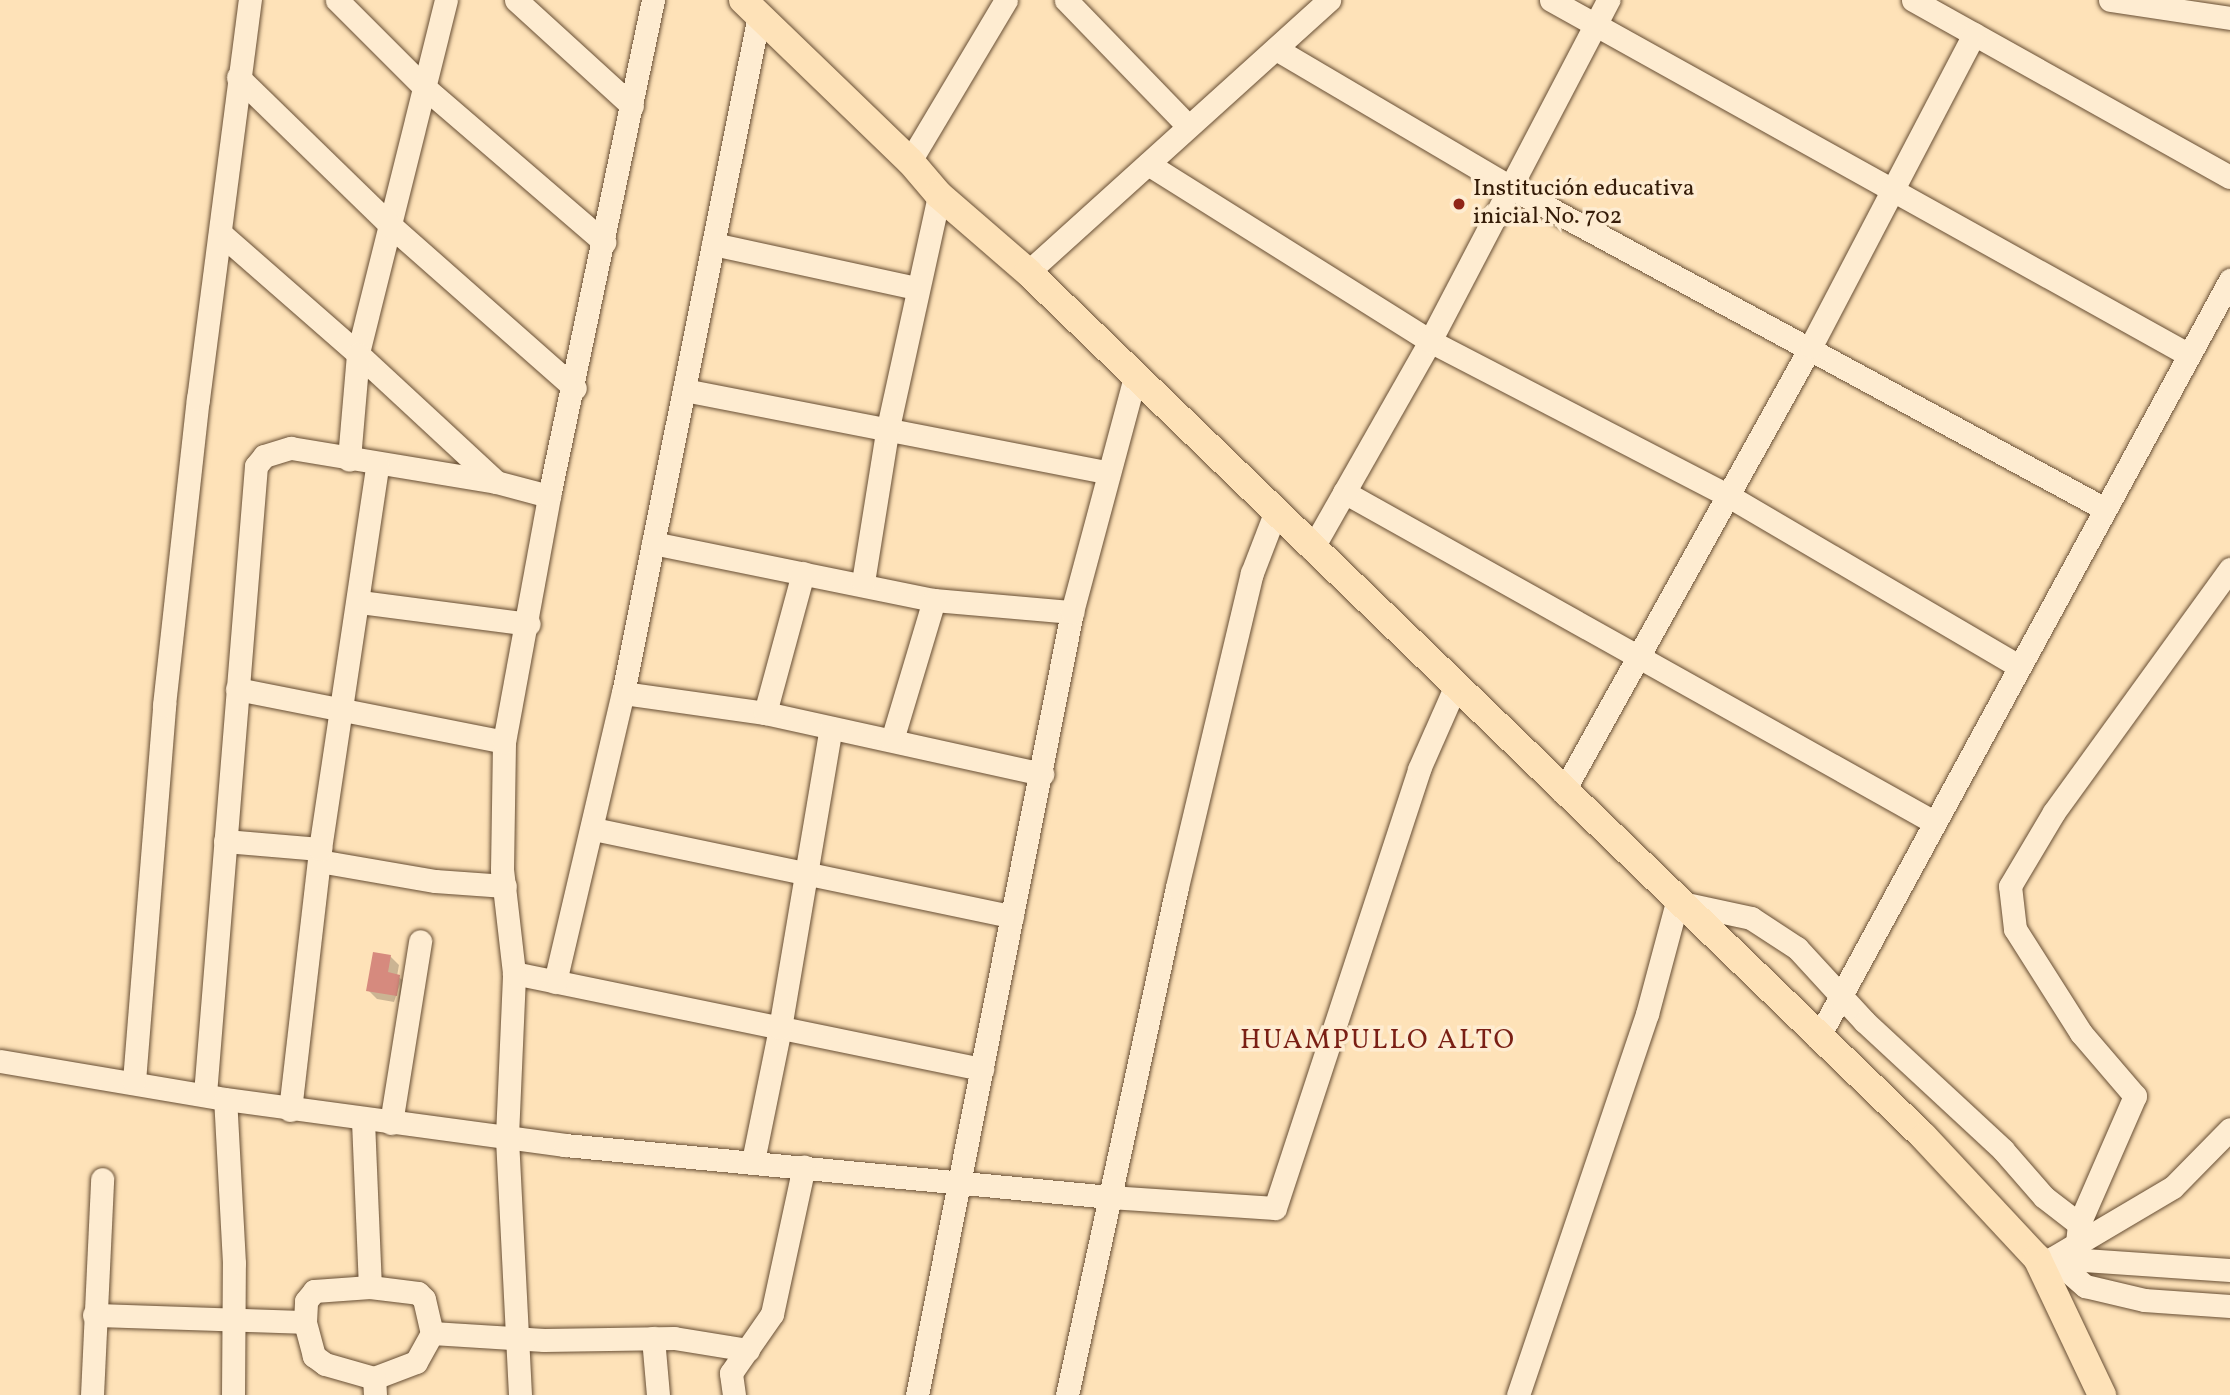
<!DOCTYPE html>
<html>
<head>
<meta charset="utf-8">
<style>
  body { margin:0 }
  #map { position:relative; width:2230px; height:1395px; overflow:hidden; background:#fee2b8; font-family:Vollkorn,serif }
  div>[style] { position:absolute }
  .shadow>* { inset:0; background:#0003 }
  .building>* { inset:0; background:#d68a7e }
  .roads { filter:drop-shadow(0 0 2px #674e34) drop-shadow(0 0 2px #674e34) }
  .minor>* { height:23px; margin:-11.5px; padding:0 11.5px; transform-origin:11.5px; border-radius:11.5px; background:#feecd1 }
  .major>* { height:28px; margin:-14px; padding:0 14px; transform-origin:14px; border-radius:14px; background:#fee2b8 }
  .dots>* { width:19px; height:19px; translate:-50% -50%; box-sizing:border-box; border:4px solid #feecd1; border-radius:50% }
  span { translate:-50% -50%; white-space:nowrap; text-align:center; line-height:1.15; -webkit-text-stroke:7px #feecd1; paint-order:stroke }
  .poi-label { font-size:24px; color:#351c08 }
  .left { translate:0 -50%; text-align:left }
  .quarter-label { font-size:28px; color:#7a1f14; letter-spacing:2px }
</style>
</head>
<body>
<div id="map">
  <div class="shadow">
    <i style="clip-path:polygon(390px 956px,399px 965px,397px 976px,409px 985px,406px 1004px,398px 1002px,401px 981px,394px 1002px,377px 999px,368px 990px)"></i>
  </div>
  <div class="building">
    <i style="clip-path:polygon(373px 952px,391px 955px,388px 972px,400px 975px,397px 996px,366px 991px)"></i>
  </div>
  <div class="roads">
    <div class="minor">
      <i style="left:337px;top:0;width:123px;rotate:45deg"></i>
      <i style="left:424px;top:87px;width:238px;rotate:40.7deg"></i>
      <i style="left:446px;top:0;width:365px;rotate:104deg"></i>
      <i style="left:358px;top:354px;width:188px;rotate:42.8deg"></i>
      <i style="left:516px;top:0;width:157px;rotate:42.4deg"></i>
      <i style="left:1066px;top:0;width:175px;rotate:45.9deg"></i>
      <i style="left:1551px;top:0;width:730px;rotate:29.09deg"></i>
      <i style="left:1913px;top:0;width:363px;rotate:29.2deg"></i>
      <i style="left:2110px;top:0;width:121px;rotate:8.5deg"></i>
      <i style="left:1276px;top:49px;width:272px;rotate:30.5deg"></i>
      <i style="left:1510px;top:187px;width:677px;rotate:28.42deg"></i>
      <i style="left:238px;top:77px;width:214px;rotate:44.2deg"></i>
      <i style="left:391px;top:226px;width:245px;rotate:41.4deg"></i>
      <i style="left:910px;top:161px;width:187px;rotate:-59.2deg"></i>
      <i style="left:1148px;top:164px;width:333px;rotate:32.1deg"></i>
      <i style="left:1430px;top:341px;width:335px;rotate:27.4deg"></i>
      <i style="left:1727px;top:495px;width:338px;rotate:30.4deg"></i>
      <i style="left:220px;top:233px;width:184px;rotate:41.2deg"></i>
      <i style="left:358px;top:354px;width:106px;rotate:94.9deg"></i>
      <i style="left:713px;top:244px;width:208px;rotate:12.2deg"></i>
      <i style="left:1028px;top:272px;width:406px;rotate:-42.1deg"></i>
      <i style="left:684px;top:390px;width:431px;rotate:11deg"></i>
      <i style="left:1344px;top:492px;width:674px;rotate:29.23deg"></i>
      <i style="left:653px;top:543px;width:287px;rotate:11.5deg"></i>
      <i style="left:934px;top:600px;width:139px;rotate:5deg"></i>
      <i style="left:1312px;top:549px;width:239px;rotate:-60.4deg"></i>
      <i style="left:1430px;top:341px;width:385px;rotate:-62.4deg"></i>
      <i style="left:863px;top:582px;width:152px;rotate:-80.9deg"></i>
      <i style="left:887px;top:432px;width:243px;rotate:-77.6deg"></i>
      <i style="left:360px;top:602px;width:170px;rotate:7.4deg"></i>
      <i style="left:237px;top:689px;width:272px;rotate:11.2deg"></i>
      <i style="left:623px;top:693px;width:143px;rotate:8deg"></i>
      <i style="left:765px;top:713px;width:284px;rotate:12.4deg"></i>
      <i style="left:765px;top:713px;width:145px;rotate:-74.8deg"></i>
      <i style="left:892px;top:740px;width:146px;rotate:-73.3deg"></i>
      <i style="left:1563px;top:792px;width:510px;rotate:-60.92deg"></i>
      <i style="left:1811px;top:346px;width:352px;rotate:-62.4deg"></i>
      <i style="left:594px;top:829px;width:427px;rotate:11.8deg"></i>
      <i style="left:225px;top:841px;width:95px;rotate:4.8deg"></i>
      <i style="left:319px;top:861px;width:118px;rotate:9.8deg"></i>
      <i style="left:435px;top:881px;width:70px;rotate:4.1deg"></i>
      <i style="left:514px;top:973px;width:478px;rotate:11.6deg"></i>
      <i style="left:555px;top:982px;width:297px;rotate:-76.8deg"></i>
      <i style="left:623px;top:693px;width:692px;rotate:-78.66deg"></i>
      <i style="left:1818px;top:1038px;width:863px;rotate:-61.47deg"></i>
      <i style="left:0;top:1061px;width:222px;rotate:9.6deg"></i>
      <i style="left:134px;top:1081px;width:377px;rotate:-85.4deg"></i>
      <i style="left:164px;top:705px;width:308px;rotate:-83.7deg"></i>
      <i style="left:198px;top:399px;width:402px;rotate:-82.6deg"></i>
      <i style="left:205px;top:1094px;width:630px;rotate:-85.36deg"></i>
      <i style="left:256px;top:466px;width:13px;rotate:-51deg"></i>
      <i style="left:264px;top:456px;width:28px;rotate:-17deg"></i>
      <i style="left:291px;top:448px;width:208px;rotate:9.4deg"></i>
      <i style="left:496px;top:482px;width:55px;rotate:14.8deg"></i>
      <i style="left:290px;top:1110px;width:263px;rotate:-83.4deg"></i>
      <i style="left:320px;top:849px;width:387px;rotate:-81.5deg"></i>
      <i style="left:363px;top:1121px;width:166px;rotate:87.6deg"></i>
      <i style="left:391px;top:1123px;width:184px;rotate:-80.9deg"></i>
      <i style="left:753px;top:1161px;width:136px;rotate:-78.5deg"></i>
      <i style="left:780px;top:1028px;width:304px;rotate:-80.4deg"></i>
      <i style="left:2077px;top:1243px;width:19px;rotate:-84deg"></i>
      <i style="left:2079px;top:1224px;width:140px;rotate:-66.4deg"></i>
      <i style="left:2135px;top:1096px;width:83px;rotate:-130.6deg"></i>
      <i style="left:2081px;top:1033px;width:123px;rotate:-122.4deg"></i>
      <i style="left:2015px;top:929px;width:43px;rotate:-96.6deg"></i>
      <i style="left:2010px;top:886px;width:86px;rotate:-59.3deg"></i>
      <i style="left:2054px;top:812px;width:300px;rotate:-54.1deg"></i>
      <i style="left:2053px;top:1258px;width:139px;rotate:-30.6deg"></i>
      <i style="left:2173px;top:1187px;width:81px;rotate:-45.5deg"></i>
      <i style="left:2053px;top:1258px;width:43px;rotate:41.2deg"></i>
      <i style="left:2085px;top:1286px;width:61px;rotate:13.3deg"></i>
      <i style="left:2144px;top:1300px;width:86px;rotate:4deg"></i>
      <i style="left:2055px;top:1258px;width:175px;rotate:3.9deg"></i>
      <i style="left:94px;top:1315px;width:211px;rotate:1.9deg"></i>
      <i style="left:653px;top:1338px;width:57px;rotate:85deg"></i>
      <i style="left:374px;top:1378px;width:45px;rotate:-20.9deg"></i>
      <i style="left:416px;top:1362px;width:33px;rotate:-61deg"></i>
      <i style="left:92px;top:1395px;width:216px;rotate:-87.3deg"></i>
      <i style="left:233px;top:1395px;width:132px;rotate:-89.6deg"></i>
      <i style="left:234px;top:1263px;width:164px;rotate:-93.1deg"></i>
      <i style="left:225px;top:1099px;width:343px;rotate:7.7deg"></i>
      <i style="left:565px;top:1145px;width:547px;rotate:5.45deg"></i>
      <i style="left:1110px;top:1197px;width:165px;rotate:3.8deg"></i>
      <i style="left:1275px;top:1208px;width:462px;rotate:-71.8deg"></i>
      <i style="left:1419px;top:769px;width:92px;rotate:-66.2deg"></i>
      <i style="left:375px;top:1395px;width:17px;rotate:-93deg"></i>
      <i style="left:374px;top:1378px;width:51px;rotate:-164.1deg"></i>
      <i style="left:325px;top:1364px;width:14px;rotate:-144deg"></i>
      <i style="left:314px;top:1356px;width:35px;rotate:-105deg"></i>
      <i style="left:305px;top:1322px;width:21px;rotate:-87deg"></i>
      <i style="left:306px;top:1301px;width:13px;rotate:-51deg"></i>
      <i style="left:314px;top:1291px;width:56px;rotate:-4.1deg"></i>
      <i style="left:370px;top:1287px;width:48px;rotate:7.1deg"></i>
      <i style="left:418px;top:1293px;width:8px;rotate:45deg"></i>
      <i style="left:424px;top:1299px;width:35px;rotate:77deg"></i>
      <i style="left:432px;top:1333px;width:112px;rotate:3.6deg"></i>
      <i style="left:544px;top:1340px;width:130px;rotate:-0.9deg"></i>
      <i style="left:674px;top:1338px;width:75px;rotate:9.2deg"></i>
      <i style="left:520px;top:1395px;width:259px;rotate:-92.9deg"></i>
      <i style="left:507px;top:1136px;width:163px;rotate:-87.5deg"></i>
      <i style="left:514px;top:973px;width:104px;rotate:-96.6deg"></i>
      <i style="left:502px;top:870px;width:128px;rotate:-89.1deg"></i>
      <i style="left:504px;top:742px;width:250px;rotate:-79.6deg"></i>
      <i style="left:549px;top:496px;width:507px;rotate:-78.16deg"></i>
      <i style="left:734px;top:1395px;width:22px;rotate:-98deg"></i>
      <i style="left:731px;top:1373px;width:72px;rotate:-55.2deg"></i>
      <i style="left:772px;top:1314px;width:151px;rotate:-77.8deg"></i>
      <i style="left:917px;top:1395px;width:798px;rotate:-78.8deg"></i>
      <i style="left:1072px;top:612px;width:243px;rotate:-75deg"></i>
      <i style="left:1067px;top:1395px;width:520px;rotate:-77.78deg"></i>
      <i style="left:1177px;top:887px;width:323px;rotate:-76.6deg"></i>
      <i style="left:1252px;top:573px;width:64px;rotate:-69deg"></i>
      <i style="left:1518px;top:1395px;width:402px;rotate:-71.3deg"></i>
      <i style="left:1647px;top:1014px;width:116px;rotate:-75deg"></i>
      <i style="left:1677px;top:902px;width:76px;rotate:12.2deg"></i>
      <i style="left:1751px;top:918px;width:55px;rotate:33.1deg"></i>
      <i style="left:1797px;top:948px;width:100px;rotate:47.4deg"></i>
      <i style="left:1865px;top:1022px;width:188px;rotate:42.8deg"></i>
      <i style="left:2003px;top:1150px;width:62px;rotate:48.9deg"></i>
      <i style="left:2044px;top:1197px;width:44px;rotate:37.6deg"></i>
    </div>
    <div class="major">
      <i style="left:743px;top:0;width:232px;rotate:44deg"></i>
      <i style="left:910px;top:161px;width:45px;rotate:49.5deg"></i>
      <i style="left:939px;top:195px;width:118px;rotate:40.9deg"></i>
      <i style="left:1028px;top:272px;width:1245px;rotate:43.99deg"></i>
      <i style="left:1924px;top:1137px;width:166px;rotate:47deg"></i>
      <i style="left:2037px;top:1258px;width:152px;rotate:64.6deg"></i>
    </div>
  </div>
  <div class="dots">
    <i style="left:1459px;top:204px;background:#8f2418"></i>
  </div>
  <div class="poi-label">
    <span class="left" style="left:1473px;top:204px">Institución educativa<br>inicial No. 702</span>
  </div>
  <div class="quarter-label">
    <span style="left:1378px;top:1041px">HUAMPULLO ALTO</span>
  </div>
</div>
</body>
</html>
